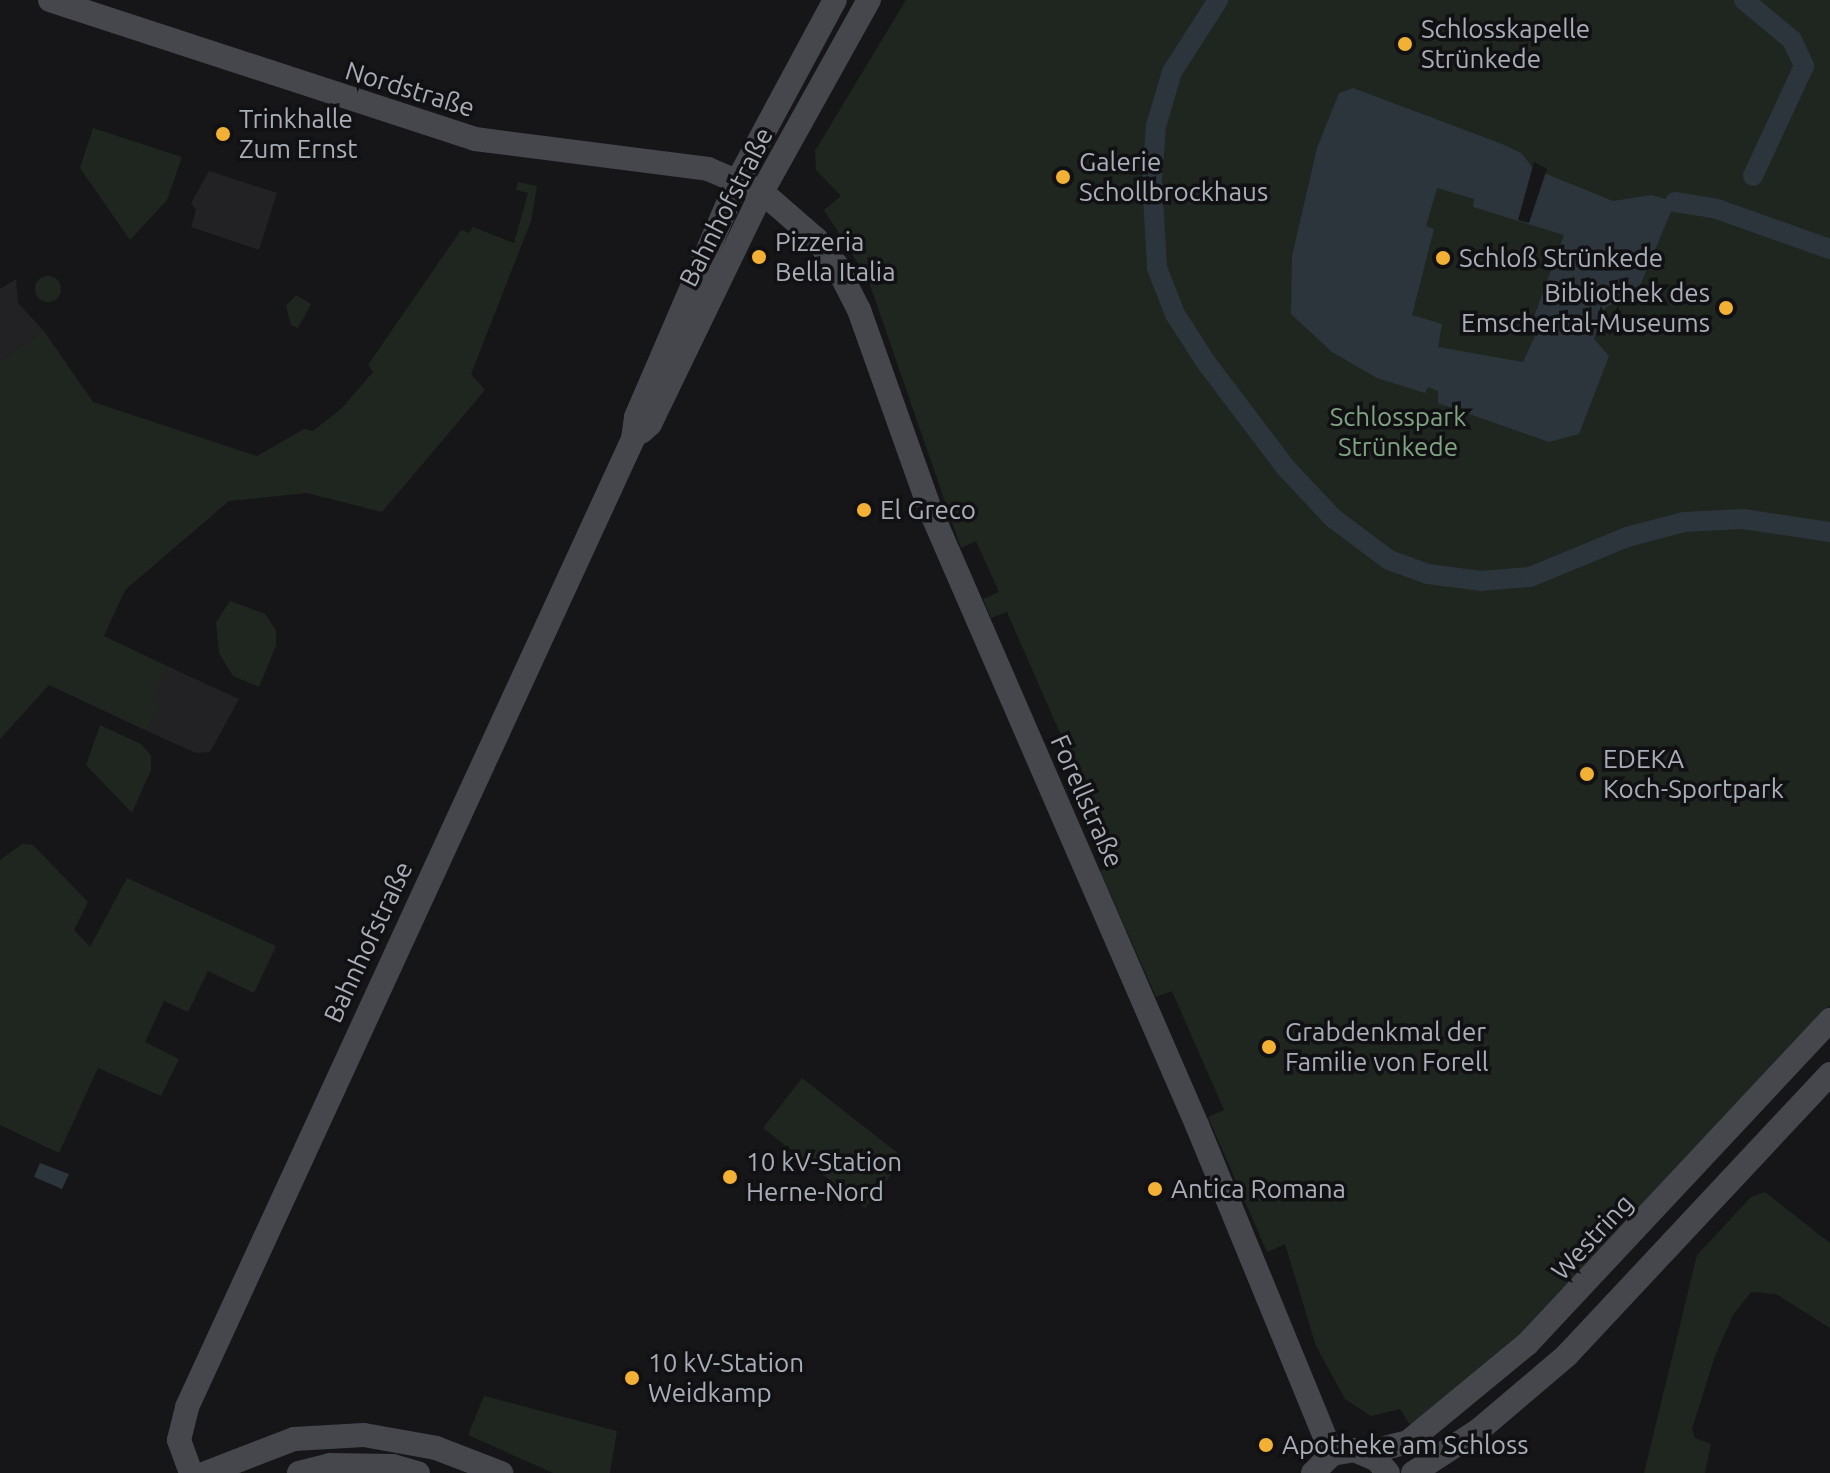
<!DOCTYPE html>
<html>
<head>
<meta charset="utf-8">
<style>
  body { margin:0 }
  #map { position:relative; width:1830px; height:1473px; overflow:hidden; background:#161618; font-family:Ubuntu,sans-serif }
  div>[style] { position:absolute }
  .built>* { inset:0; background:#222225 }
  .green>* { inset:0; background:#1e261f }
  .round { border-radius:50% }
  .water>* { inset:0; background:#2c353c }
  .pier>* { inset:0; background:#161618 }
  .canal>* { height:20px; margin:-10px; padding:0 10px; transform-origin:10px; border-radius:10px; background:#2c353c }
  .secondary>* { height:24px; margin:-12px; padding:0 12px; transform-origin:12px; border-radius:12px; background:#45474d }
  .dots>* { width:22px; height:22px; translate:-50% -50%; box-sizing:border-box; border:4px solid #111113; border-radius:50% }
  span { translate:-50% -50%; white-space:nowrap; text-align:center; line-height:1.15; -webkit-text-stroke:7px #111113; paint-order:stroke }
  .poi-label { font-size:26px; color:#a8adb8 }
  .left { translate:0 -50%; text-align:left }
  .right { translate:-100% -50%; text-align:right }
  .street-label { font-size:26px; color:#a8adb8 }
  .park-label { font-size:26px; color:#7fa381 }
</style>
</head>
<body>
<div id="map">
  <div class="built">
    <i style="clip-path:polygon(209px 171px,277px 193px,259px 250px,191px 227px,196px 210px,191px 203px)"></i>
    <i style="clip-path:polygon(16px 279px,18px 303px,44px 331px,0 361px,0 289px)"></i>
    <i style="clip-path:polygon(167px 666px,239px 699px,210px 752px,196px 753px,147px 731px,158px 706px,150px 702px)"></i>
  </div>
  <div class="green">
    <i style="clip-path:polygon(906px 0,1830px 0,1830px 1005px,1546px 1312px,1414px 1431px,1400px 1409px,1371px 1416px,1345px 1399px,1316px 1346px,1285px 1244px,1267px 1252px,1208px 1117px,1224px 1110px,1172px 991px,1156px 997px,1100px 871px,1106px 868px,1083px 817px,1094px 811px,1007px 612px,991px 618px,983px 599px,999px 592px,976px 541px,961px 548px,868px 279px,824px 210px,841px 196px,816px 170px,815px 151px)"></i>
    <i style="clip-path:polygon(93px 128px,182px 157px,167px 200px,130px 240px,80px 168px)"></i>
    <i style="clip-path:polygon(518px 182px,537px 186px,531px 221px,471px 374px,485px 390px,382px 512px,307px 493px,229px 501px,125px 590px,104px 636px,167px 666px,151px 702px,159px 706px,147px 731px,49px 685px,0 739px,0 361px,44px 331px,93px 402px,257px 456px,304px 429px,313px 431px,342px 408px,373px 372px,368px 365px,461px 230px,469px 233px,473px 227px,514px 243px,528px 193px,516px 190px)"></i>
    <i class="round" style="left:35px;top:276px;width:26px;height:26px"></i>
    <i style="clip-path:polygon(296px 295px,311px 304px,298px 328px,291px 325px,286px 306px)"></i>
    <i style="clip-path:polygon(230px 601px,265px 614px,276px 630px,276px 646px,259px 687px,233px 676px,219px 653px,216px 622px)"></i>
    <i style="clip-path:polygon(100px 725px,141px 744px,151px 755px,151px 770px,132px 813px,86px 765px)"></i>
    <i style="clip-path:polygon(22px 844px,33px 845px,88px 902px,74px 930px,90px 947px,127px 878px,276px 946px,254px 993px,208px 971px,188px 1012px,164px 1001px,145px 1042px,179px 1059px,161px 1096px,98px 1068px,59px 1153px,0 1125px,0 860px)"></i>
    <i style="clip-path:polygon(802px 1078px,904px 1158px,865px 1208px,763px 1128px)"></i>
    <i style="clip-path:polygon(1765px 1192px,1830px 1243px,1830px 1328px,1776px 1294px,1751px 1292px,1733px 1315px,1715px 1356px,1692px 1429px,1695px 1438px,1711px 1444px,1705px 1473px,1644px 1473px,1697px 1255px,1751px 1197px)"></i>
    <i style="clip-path:polygon(484px 1396px,617px 1431px,610px 1473px,553px 1473px,468px 1435px)"></i>
  </div>
  <div class="water">
    <i style="clip-path:polygon(evenodd,1353px 88px,1502px 144px,1521px 153px,1534px 169px,1613px 201px,1652px 195px,1675px 202px,1639px 288px,1605px 308px,1594px 339px,1609px 356px,1579px 434px,1549px 442px,1438px 403px,1438px 391px,1428px 387px,1425px 393px,1377px 378px,1332px 352px,1291px 314px,1292px 256px,1317px 148px,1339px 93px,1353px 88px,1437px 188px,1474px 199px,1473px 207px,1564px 235px,1528px 333px,1535px 336px,1523px 362px,1438px 347px,1442px 324px,1412px 315px,1434px 229px,1426px 226px,1437px 188px)"></i>
    <i style="clip-path:polygon(40px 1163px,69px 1174px,62px 1189px,34px 1177px)"></i>
  </div>
  <div class="pier">
    <i style="clip-path:polygon(1534px 162px,1547px 169px,1529px 223px,1518px 220px)"></i>
  </div>
  <div class="canal">
    <i style="left:1218px;top:0;width:85px;rotate:122.6deg"></i>
    <i style="left:1172px;top:72px;width:56px;rotate:106.5deg"></i>
    <i style="left:1156px;top:126px;width:54px;rotate:94.2deg"></i>
    <i style="left:1152px;top:180px;width:88px;rotate:86.7deg"></i>
    <i style="left:1157px;top:268px;width:49px;rotate:68.6deg"></i>
    <i style="left:1175px;top:314px;width:56px;rotate:57.4deg"></i>
    <i style="left:1205px;top:361px;width:134px;rotate:52.9deg"></i>
    <i style="left:1286px;top:468px;width:69px;rotate:46.8deg"></i>
    <i style="left:1333px;top:518px;width:70px;rotate:36.9deg"></i>
    <i style="left:1389px;top:560px;width:41px;rotate:19.7deg"></i>
    <i style="left:1428px;top:574px;width:53px;rotate:7.5deg"></i>
    <i style="left:1481px;top:581px;width:49px;rotate:-4.7deg"></i>
    <i style="left:1530px;top:577px;width:105px;rotate:-22.4deg"></i>
    <i style="left:1627px;top:537px;width:59px;rotate:-14.7deg"></i>
    <i style="left:1684px;top:522px;width:59px;rotate:-2.9deg"></i>
    <i style="left:1743px;top:519px;width:88px;rotate:8.5deg"></i>
    <i style="left:1744px;top:0;width:62px;rotate:39.8deg"></i>
    <i style="left:1792px;top:40px;width:29px;rotate:65deg"></i>
    <i style="left:1804px;top:66px;width:121px;rotate:114.9deg"></i>
    <i style="left:1675px;top:202px;width:39px;rotate:9deg"></i>
    <i style="left:1714px;top:208px;width:123px;rotate:19.5deg"></i>
  </div>
  <div class="secondary">
    <i style="left:50px;top:0;width:447px;rotate:18.1deg"></i>
    <i style="left:475px;top:139px;width:235px;rotate:7.3deg"></i>
    <i style="left:708px;top:169px;width:59px;rotate:23.1deg"></i>
    <i style="left:762px;top:192px;width:72px;rotate:41deg"></i>
    <i style="left:816px;top:239px;width:33px;rotate:52deg"></i>
    <i style="left:836px;top:265px;width:51px;rotate:62.9deg"></i>
    <i style="left:859px;top:310px;width:214px;rotate:70.4deg"></i>
    <i style="left:931px;top:512px;width:668px;rotate:66.54deg"></i>
    <i style="left:1197px;top:1125px;width:356px;rotate:67.7deg"></i>
    <i style="left:641px;top:432px;width:12px;rotate:-42deg"></i>
    <i style="left:650px;top:424px;width:258px;rotate:-64.2deg"></i>
    <i style="left:762px;top:192px;width:220px;rotate:-60.9deg"></i>
    <i style="left:1365px;top:1453px;width:44px;rotate:-14.3deg"></i>
    <i style="left:1408px;top:1442px;width:154px;rotate:-39.5deg"></i>
    <i style="left:1527px;top:1344px;width:444px;rotate:-46.9deg"></i>
    <i style="left:191px;top:1473px;width:35px;rotate:-110deg"></i>
    <i style="left:179px;top:1440px;width:34px;rotate:-76deg"></i>
    <i style="left:187px;top:1407px;width:1066px;rotate:-65.26deg"></i>
    <i style="left:633px;top:439px;width:22px;rotate:-82deg"></i>
    <i style="left:636px;top:417px;width:258px;rotate:-66.7deg"></i>
    <i style="left:738px;top:180px;width:204px;rotate:-61.7deg"></i>
    <i style="left:206px;top:1473px;width:94px;rotate:-21.1deg"></i>
    <i style="left:294px;top:1439px;width:70px;rotate:-3.3deg"></i>
    <i style="left:364px;top:1435px;width:73px;rotate:10.2deg"></i>
    <i style="left:436px;top:1448px;width:70px;rotate:21deg"></i>
    <i style="left:299px;top:1473px;width:32px;rotate:-14deg"></i>
    <i style="left:330px;top:1465px;width:63px;rotate:0.9deg"></i>
    <i style="left:393px;top:1466px;width:26px;rotate:16deg"></i>
    <i style="left:1313px;top:1473px;width:27px;rotate:-45deg"></i>
    <i style="left:1332px;top:1454px;width:22px;rotate:-10deg"></i>
    <i style="left:1354px;top:1450px;width:25px;rotate:23deg"></i>
    <i style="left:1377px;top:1460px;width:17px;rotate:50deg"></i>
    <i style="left:1413px;top:1473px;width:79px;rotate:-33.1deg"></i>
    <i style="left:1479px;top:1430px;width:116px;rotate:-40.4deg"></i>
    <i style="left:1567px;top:1355px;width:385px;rotate:-46.9deg"></i>
  </div>
  <div class="dots">
    <i style="left:1405px;top:44px;background:#f2b134"></i>
    <i style="left:223px;top:134px;background:#f2b134"></i>
    <i style="left:1063px;top:177px;background:#f2b134"></i>
    <i style="left:759px;top:257px;background:#f2b134"></i>
    <i style="left:1443px;top:258px;background:#f2b134"></i>
    <i style="left:1726px;top:308px;background:#f2b134"></i>
    <i style="left:864px;top:510px;background:#f2b134"></i>
    <i style="left:1587px;top:774px;background:#f2b134"></i>
    <i style="left:1269px;top:1047px;background:#f2b134"></i>
    <i style="left:730px;top:1177px;background:#f2b134"></i>
    <i style="left:1155px;top:1189px;background:#f2b134"></i>
    <i style="left:632px;top:1378px;background:#f2b134"></i>
    <i style="left:1266px;top:1445px;background:#f2b134"></i>
  </div>
  <div class="poi-label">
    <span class="left" style="left:1421px;top:44px">Schlosskapelle<br>Strünkede</span>
    <span class="left" style="left:239px;top:134px">Trinkhalle<br>Zum Ernst</span>
    <span class="left" style="left:1079px;top:177px">Galerie<br>Schollbrockhaus</span>
    <span class="left" style="left:775px;top:257px">Pizzeria<br>Bella Italia</span>
    <span class="left" style="left:1459px;top:258px">Schloß Strünkede</span>
    <span class="right" style="left:1710px;top:308px">Bibliothek des<br>Emschertal-Museums</span>
    <span class="left" style="left:880px;top:510px">El Greco</span>
    <span class="left" style="left:1603px;top:774px">EDEKA<br>Koch-Sportpark</span>
    <span class="left" style="left:1285px;top:1047px">Grabdenkmal der<br>Familie von Forell</span>
    <span class="left" style="left:746px;top:1177px">10 kV-Station<br>Herne-Nord</span>
    <span class="left" style="left:1171px;top:1189px">Antica Romana</span>
    <span class="left" style="left:648px;top:1378px">10 kV-Station<br>Weidkamp</span>
    <span class="left" style="left:1282px;top:1445px">Apotheke am Schloss</span>
  </div>
  <div class="street-label">
    <span style="left:410px;top:89px;rotate:17deg">Nordstraße</span>
    <span style="left:726px;top:207px;rotate:-63deg">Bahnhofstraße</span>
    <span style="left:1087px;top:801px;rotate:66deg">Forellstraße</span>
    <span style="left:368px;top:942px;rotate:-65deg">Bahnhofstraße</span>
    <span style="left:1592px;top:1237px;rotate:-47deg">Westring</span>
  </div>
  <div class="park-label">
    <span style="left:1398px;top:432px">Schlosspark<br>Strünkede</span>
  </div>
</div>
</body>
</html>
